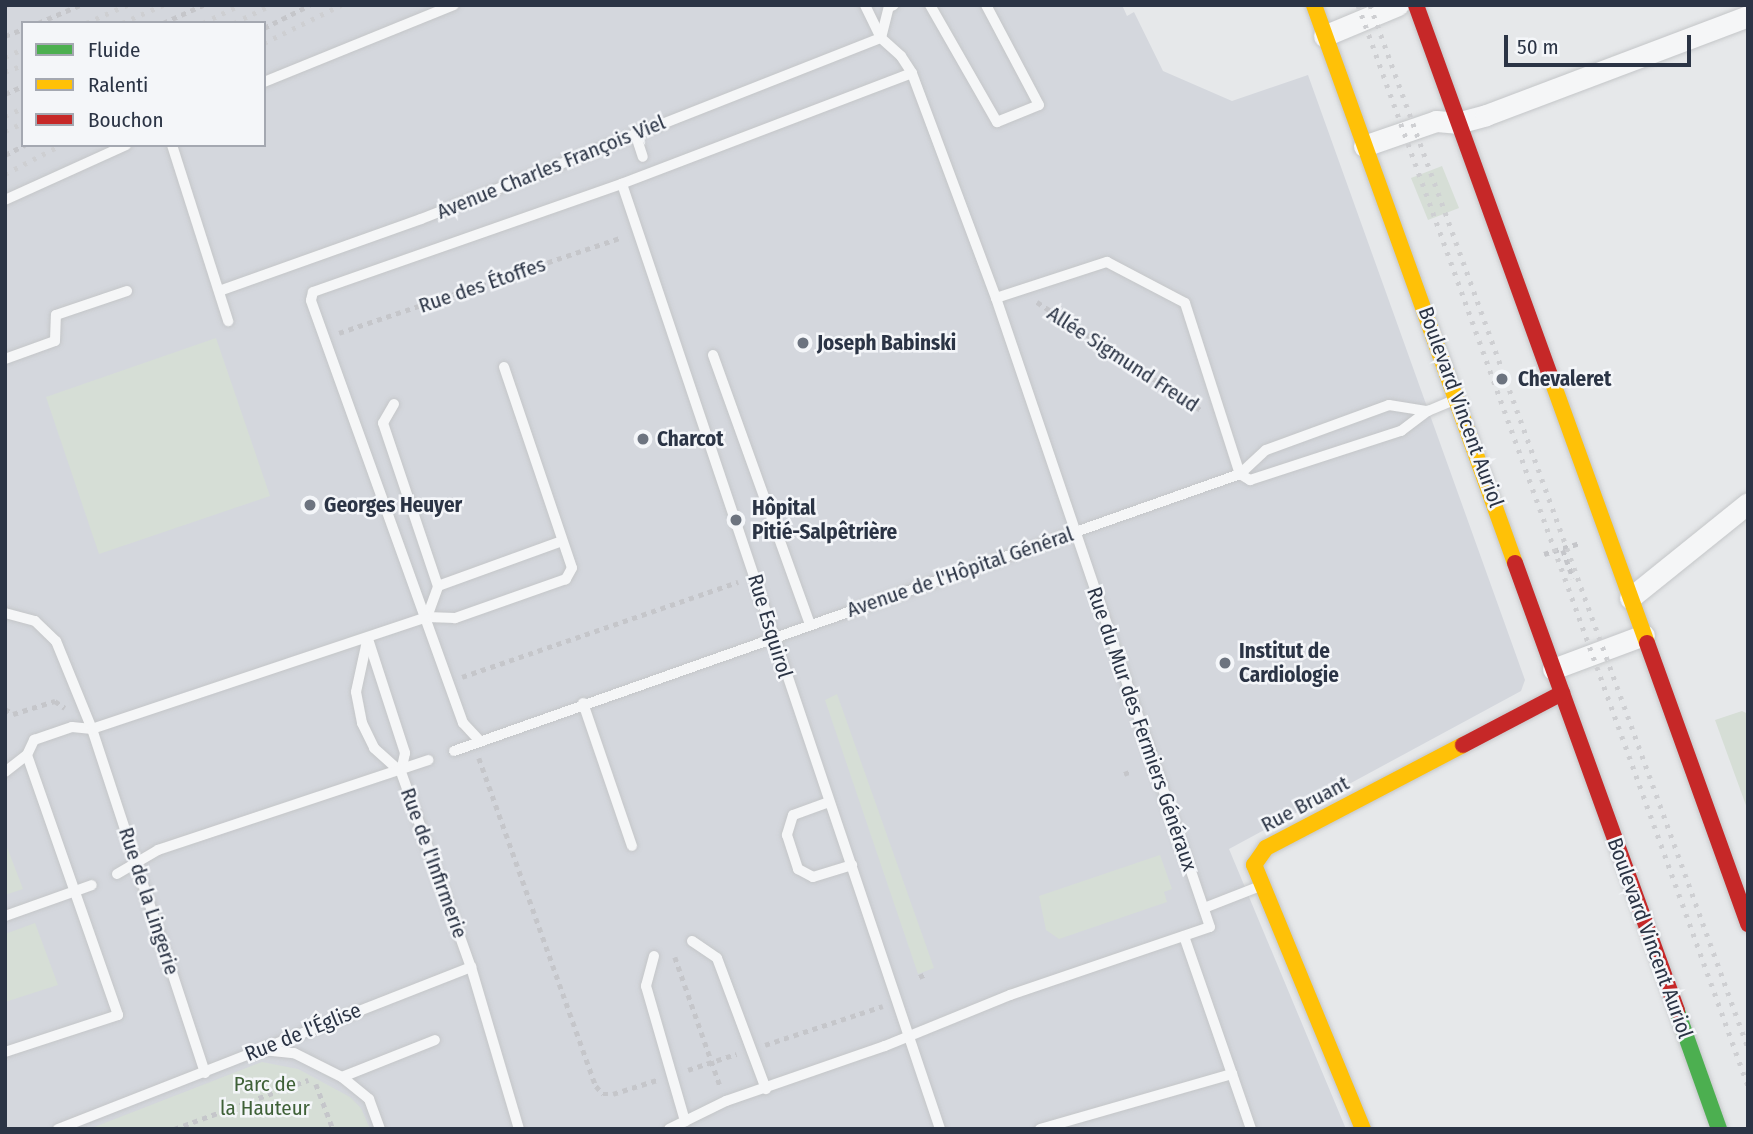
<!DOCTYPE html>
<html>
<head>
<meta charset="utf-8">
<style>
  body { margin:0 }
  #map { position:relative; width:1753px; height:1134px; overflow:hidden; background:#e6e8ea; font-family:"Fira Sans Condensed",sans-serif }
  div>[style] { position:absolute }
  .built>* { inset:0; background:#d4d7dd }
  .green>* { inset:0; background:#d6ded6 }
  .path>* { height:4.5px; margin-top:-2.25px; transform-origin:0; background:repeating-linear-gradient(90deg,#c5c6ca 0 5px,transparent 0 10px) }
  .roads { filter:drop-shadow(0 0 2px #c4c6c8) drop-shadow(0 0 2px #c4c6c8) }
  .lane>* { height:10px; margin:-5px; padding:0 5px; transform-origin:5px; border-radius:5px; background:#f5f6f7 }
  .street>* { height:21px; margin:-10.5px; padding:0 10.5px; transform-origin:10.5px; border-radius:10.5px; background:#f5f6f7 }
  .fast>* { height:16px; margin:-8px; padding:0 8px; transform-origin:8px; border-radius:8px; background:#4caf50 }
  .slow>* { height:16px; margin:-8px; padding:0 8px; transform-origin:8px; border-radius:8px; background:#ffc107 }
  .jam>* { height:16px; margin:-8px; padding:0 8px; transform-origin:8px; border-radius:8px; background:#c62828 }
  .rail>* { height:5px; margin-top:-2.5px; transform-origin:0; background:repeating-linear-gradient(90deg,#cecfd2 0 3.5px,transparent 0 10.5px) }
  .dots>* { width:19px; height:19px; translate:-50% -50%; box-sizing:border-box; border:4px solid #f4f6f9; border-radius:50% }
  span { translate:-50% -50%; white-space:nowrap; text-align:center; line-height:1.15; -webkit-text-stroke:5px #f4f6f9; paint-order:stroke }
  .street-label { font-size:21px; color:#2b3445 }
  .poi-label { font-size:21px; color:#2b3445; font-weight:700 }
  .left { translate:0 -50%; text-align:left }
  .park-label { font-size:21px; color:#3f6138 }
  .frame { position:absolute; inset:0; border:7px solid #2b3445; pointer-events:none }
  .legend { position:absolute; left:21px; top:21px; width:245px; height:126px; box-sizing:border-box; background:#f4f6f9; border:2px solid #a4a8b1; margin:0; padding:9px 12px; list-style:none; font-size:21px; color:#2b3445 }
  .legend li { display:flex; align-items:center; gap:14px; height:35px }
  .legend b { width:35px; border:2px solid #a4a8b1 }
  .scale { position:absolute; left:1504px; top:35px; width:187px; height:32px; box-sizing:border-box; border:4px solid #2b3445; border-top:0; padding-left:9px; font-size:21px; line-height:24px; white-space:nowrap; color:#2b3445; -webkit-text-stroke:5px #f4f6f9; paint-order:stroke }
</style>
</head>
<body>
<div id="map">
  <div class="built">
    <i style="clip-path:polygon(evenodd,5px 5px,1122px 5px,1127px 16px,1134px 12px,1163px 71px,1232px 101px,1308px 75px,1525px 680px,1521px 691px,1229px 849px,1346px 1129px,5px 1129px,5px 5px,23px 23px,264px 23px,264px 145px,23px 145px,23px 23px)"></i>
  </div>
  <div class="green">
    <i style="clip-path:polygon(1442px 166px,1459px 208px,1428px 220px,1411px 178px)"></i>
    <i style="clip-path:polygon(216px 338px,270px 496px,99px 554px,46px 397px)"></i>
    <i style="clip-path:polygon(837px 694px,934px 968px,918px 974px,825px 700px)"></i>
    <i style="clip-path:polygon(1742px 711px,1748px 714px,1748px 811px,1715px 720px)"></i>
    <i style="clip-path:polygon(5px 842px,23px 889px,5px 895px)"></i>
    <i style="clip-path:polygon(1160px 855px,1172px 889px,1164px 892px,1167px 902px,1059px 939px,1046px 930px,1039px 896px)"></i>
    <i style="clip-path:polygon(35px 923px,58px 985px,5px 1002px,5px 934px)"></i>
    <i style="clip-path:polygon(262px 1062px,298px 1069px,350px 1097px,361px 1108px,370px 1129px,89px 1129px)"></i>
  </div>
  <div class="path">
    <i style="left:38px;top:23px;width:46px;rotate:-23.2deg"></i>
    <i style="left:163px;top:23px;width:44px;rotate:-24.2deg"></i>
    <i style="left:264px;top:28px;width:51px;rotate:-26.6deg"></i>
    <i style="left:5px;top:36px;width:19px;rotate:-21deg"></i>
    <i style="left:5px;top:94px;width:20px;rotate:-24deg"></i>
    <i style="left:5px;top:155px;width:22px;rotate:-27deg"></i>
    <i style="left:1037px;top:302px;width:198px;rotate:33.4deg"></i>
    <i style="left:339px;top:333px;width:299px;rotate:-18.7deg"></i>
    <i style="left:1563px;top:550px;width:30px;rotate:70deg"></i>
    <i style="left:1544px;top:554px;width:38px;rotate:-17deg"></i>
    <i style="left:462px;top:677px;width:292px;rotate:-19deg"></i>
    <i style="left:5px;top:709px;width:9px;rotate:32deg"></i>
    <i style="left:13px;top:714px;width:44px;rotate:-17.2deg"></i>
    <i style="left:55px;top:701px;width:12px;rotate:35deg"></i>
    <i style="left:479px;top:758px;width:348px;rotate:70.4deg"></i>
    <i style="left:596px;top:1086px;width:11px;rotate:49deg"></i>
    <i style="left:603px;top:1094px;width:10px"></i>
    <i style="left:613px;top:1094px;width:46px;rotate:-17.7deg"></i>
    <i style="left:1124px;top:774px;width:9px;rotate:-21deg"></i>
    <i style="left:675px;top:957px;width:139px;rotate:70.7deg"></i>
    <i style="left:919px;top:977px;width:8px;rotate:-23deg"></i>
    <i style="left:765px;top:1045px;width:124px;rotate:-18.3deg"></i>
    <i style="left:688px;top:1070px;width:51px;rotate:-18.4deg"></i>
    <i style="left:316px;top:1084px;width:48px;rotate:69.3deg"></i>
    <i style="left:174px;top:1129px;width:143px;rotate:-20.1deg"></i>
  </div>
  <div class="roads">
    <div class="lane">
      <i style="left:930px;top:5px;width:135px;rotate:60.2deg"></i>
      <i style="left:997px;top:122px;width:45px;rotate:-22deg"></i>
      <i style="left:1039px;top:105px;width:113px;rotate:-117.9deg"></i>
      <i style="left:881px;top:38px;width:32px;rotate:-76deg"></i>
      <i style="left:889px;top:7px;width:5px;rotate:-22deg"></i>
      <i style="left:912px;top:73px;width:311px;rotate:159.1deg"></i>
      <i style="left:622px;top:184px;width:997px;rotate:71.4deg"></i>
      <i style="left:264px;top:82px;width:205px;rotate:-22.1deg"></i>
      <i style="left:635px;top:133px;width:25px;rotate:72deg"></i>
      <i style="left:172px;top:145px;width:185px;rotate:72.3deg"></i>
      <i style="left:5px;top:200px;width:133px;rotate:-24.4deg"></i>
      <i style="left:219px;top:291px;width:214px;rotate:-19.6deg"></i>
      <i style="left:421px;top:219px;width:494px;rotate:-21.5deg"></i>
      <i style="left:996px;top:298px;width:117px;rotate:-18deg"></i>
      <i style="left:1107px;top:262px;width:88px;rotate:27.7deg"></i>
      <i style="left:1185px;top:303px;width:180px;rotate:72.2deg"></i>
      <i style="left:1240px;top:474px;width:12px;rotate:31deg"></i>
      <i style="left:1250px;top:480px;width:159px;rotate:-18deg"></i>
      <i style="left:1401px;top:431px;width:34px;rotate:-37deg"></i>
      <i style="left:713px;top:355px;width:287px;rotate:70.2deg"></i>
      <i style="left:5px;top:359px;width:53px;rotate:-19.8deg"></i>
      <i style="left:55px;top:341px;width:26px;rotate:-88deg"></i>
      <i style="left:56px;top:315px;width:75px;rotate:-18.7deg"></i>
      <i style="left:504px;top:367px;width:212px;rotate:71.3deg"></i>
      <i style="left:572px;top:568px;width:13px;rotate:119deg"></i>
      <i style="left:566px;top:579px;width:118px;rotate:160.6deg"></i>
      <i style="left:455px;top:618px;width:28px;rotate:-178deg"></i>
      <i style="left:427px;top:617px;width:33px;rotate:-70deg"></i>
      <i style="left:438px;top:586px;width:132px;rotate:-19.9deg"></i>
      <i style="left:394px;top:404px;width:22px;rotate:120deg"></i>
      <i style="left:383px;top:423px;width:172px;rotate:71.4deg"></i>
      <i style="left:5px;top:613px;width:31px;rotate:15deg"></i>
      <i style="left:35px;top:621px;width:29px;rotate:44deg"></i>
      <i style="left:56px;top:641px;width:95px;rotate:67.8deg"></i>
      <i style="left:92px;top:729px;width:362px;rotate:71.8deg"></i>
      <i style="left:368px;top:639px;width:120px;rotate:72deg"></i>
      <i style="left:405px;top:753px;width:19px;rotate:102deg"></i>
      <i style="left:401px;top:772px;width:207px;rotate:70.3deg"></i>
      <i style="left:471px;top:967px;width:169px;rotate:73.5deg"></i>
      <i style="left:367px;top:641px;width:52px;rotate:102.2deg"></i>
      <i style="left:356px;top:692px;width:32px;rotate:79deg"></i>
      <i style="left:362px;top:723px;width:28px;rotate:64deg"></i>
      <i style="left:374px;top:748px;width:36px;rotate:42deg"></i>
      <i style="left:583px;top:703px;width:151px;rotate:71.1deg"></i>
      <i style="left:478px;top:739px;width:22px;rotate:-133deg"></i>
      <i style="left:463px;top:723px;width:449px;rotate:-109.8deg"></i>
      <i style="left:311px;top:300px;width:8px;rotate:-76deg"></i>
      <i style="left:313px;top:292px;width:327px;rotate:-19.3deg"></i>
      <i style="left:454px;top:751px;width:833px;rotate:-19.41deg"></i>
      <i style="left:1240px;top:474px;width:35px;rotate:-43deg"></i>
      <i style="left:1266px;top:450px;width:131px;rotate:-20.1deg"></i>
      <i style="left:1389px;top:405px;width:39px;rotate:9deg"></i>
      <i style="left:1428px;top:411px;width:28px;rotate:-23deg"></i>
      <i style="left:5px;top:772px;width:28px;rotate:-38deg"></i>
      <i style="left:27px;top:755px;width:17px;rotate:-65deg"></i>
      <i style="left:34px;top:740px;width:40px;rotate:-18.9deg"></i>
      <i style="left:72px;top:727px;width:20px;rotate:6deg"></i>
      <i style="left:92px;top:729px;width:353px;rotate:-18.5deg"></i>
      <i style="left:829px;top:802px;width:38px;rotate:160deg"></i>
      <i style="left:793px;top:815px;width:21px;rotate:107deg"></i>
      <i style="left:787px;top:835px;width:36px;rotate:72deg"></i>
      <i style="left:798px;top:869px;width:17px;rotate:28deg"></i>
      <i style="left:813px;top:877px;width:41px;rotate:-17.1deg"></i>
      <i style="left:117px;top:874px;width:48px;rotate:-30.3deg"></i>
      <i style="left:158px;top:850px;width:285px;rotate:-18.4deg"></i>
      <i style="left:1204px;top:908px;width:60px;rotate:-21.4deg"></i>
      <i style="left:5px;top:916px;width:92px;rotate:-19.6deg"></i>
      <i style="left:692px;top:941px;width:30px;rotate:34deg"></i>
      <i style="left:717px;top:958px;width:140px;rotate:69.5deg"></i>
      <i style="left:654px;top:956px;width:31px;rotate:105deg"></i>
      <i style="left:646px;top:986px;width:141px;rotate:73.9deg"></i>
      <i style="left:263px;top:1050px;width:31px;rotate:6deg"></i>
      <i style="left:294px;top:1053px;width:54px;rotate:26.6deg"></i>
      <i style="left:342px;top:1077px;width:35px;rotate:39deg"></i>
      <i style="left:369px;top:1099px;width:32px;rotate:70deg"></i>
      <i style="left:5px;top:1052px;width:119px;rotate:-18.1deg"></i>
      <i style="left:118px;top:1015px;width:275px;rotate:-109.3deg"></i>
      <i style="left:1232px;top:1074px;width:58px;rotate:70.9deg"></i>
      <i style="left:342px;top:1077px;width:100px;rotate:-21.7deg"></i>
      <i style="left:58px;top:1129px;width:444px;rotate:-21.4deg"></i>
      <i style="left:669px;top:1129px;width:64px;rotate:-26.2deg"></i>
      <i style="left:726px;top:1101px;width:168px;rotate:-19.1deg"></i>
      <i style="left:885px;top:1046px;width:135px;rotate:-22.2deg"></i>
      <i style="left:1010px;top:995px;width:211px;rotate:-18.8deg"></i>
      <i style="left:1210px;top:927px;width:664px;rotate:-108.79deg"></i>
      <i style="left:996px;top:298px;width:240px;rotate:-110.5deg"></i>
      <i style="left:912px;top:73px;width:20px;rotate:-123deg"></i>
      <i style="left:901px;top:56px;width:27px;rotate:-138deg"></i>
      <i style="left:881px;top:38px;width:37px;rotate:-116deg"></i>
      <i style="left:1040px;top:1129px;width:200px;rotate:-16deg"></i>
      <i style="left:1232px;top:1074px;width:146px;rotate:-109.2deg"></i>
    </div>
    <div class="street">
      <i style="left:1324px;top:36px;width:80px;rotate:-22.7deg"></i>
      <i style="left:1364px;top:146px;width:76px;rotate:-19.1deg"></i>
      <i style="left:1436px;top:121px;width:21px;rotate:5deg"></i>
      <i style="left:1457px;top:123px;width:30px;rotate:-15deg"></i>
      <i style="left:1486px;top:115px;width:280px;rotate:-20.7deg"></i>
      <i style="left:1630px;top:598px;width:151px;rotate:-38.8deg"></i>
      <i style="left:1553px;top:669px;width:97px;rotate:-20.5deg"></i>
    </div>
    <div class="fast">
      <i style="left:1677px;top:1011px;width:125px;rotate:70.4deg"></i>
    </div>
    <div class="slow">
      <i style="left:1314px;top:5px;width:593px;rotate:70.19deg"></i>
      <i style="left:1550px;top:375px;width:285px;rotate:70.1deg"></i>
      <i style="left:1363px;top:1129px;width:286px;rotate:-112.4deg"></i>
      <i style="left:1254px;top:865px;width:21px;rotate:-55deg"></i>
      <i style="left:1266px;top:848px;width:222px;rotate:-27.6deg"></i>
    </div>
    <div class="jam">
      <i style="left:1416px;top:5px;width:394px;rotate:70.1deg"></i>
      <i style="left:1515px;top:563px;width:476px;rotate:70.1deg"></i>
      <i style="left:1647px;top:643px;width:299px;rotate:70.2deg"></i>
      <i style="left:1463px;top:745px;width:112px;rotate:-27.7deg"></i>
    </div>
  </div>
  <div class="rail">
    <i style="left:1358px;top:5px;width:1149px;rotate:70.16deg"></i>
    <i style="left:1370px;top:5px;width:1109px;rotate:70.08deg"></i>
    <i style="left:5px;top:6px;width:3px;rotate:-18deg"></i>
    <i style="left:86px;top:23px;width:45px;rotate:-23.7deg"></i>
    <i style="left:122px;top:23px;width:45px;rotate:-23.7deg"></i>
    <i style="left:203px;top:23px;width:41px;rotate:-25.9deg"></i>
    <i style="left:234px;top:23px;width:41px;rotate:-25.9deg"></i>
    <i style="left:264px;top:43px;width:86px;rotate:-26.3deg"></i>
    <i style="left:5px;top:57px;width:20px;rotate:-24deg"></i>
    <i style="left:5px;top:72px;width:19px;rotate:-21deg"></i>
    <i style="left:5px;top:116px;width:20px;rotate:-24deg"></i>
    <i style="left:5px;top:131px;width:20px;rotate:-24deg"></i>
    <i style="left:5px;top:174px;width:63px;rotate:-27.4deg"></i>
  </div>
  <div class="dots">
    <i style="left:803px;top:343px;background:#6c737f"></i>
    <i style="left:1502px;top:379px;background:#6c737f"></i>
    <i style="left:643px;top:439px;background:#6c737f"></i>
    <i style="left:310px;top:505px;background:#6c737f"></i>
    <i style="left:736px;top:520px;background:#6c737f"></i>
    <i style="left:1225px;top:663px;background:#6c737f"></i>
  </div>
  <div class="street-label">
    <span style="left:551px;top:167px;rotate:-22deg">Avenue Charles François Viel</span>
    <span style="left:482px;top:285px;rotate:-19deg">Rue des Étoffes</span>
    <span style="left:1123px;top:359px;rotate:33deg">Allée Sigmund Freud</span>
    <span style="left:1461px;top:407px;rotate:70deg">Boulevard Vincent Auriol</span>
    <span style="left:960px;top:572px;rotate:-19deg">Avenue de l'Hôpital Général</span>
    <span style="left:770px;top:626px;rotate:73deg">Rue Esquirol</span>
    <span style="left:1142px;top:729px;rotate:71deg">Rue du Mur des Fermiers Généraux</span>
    <span style="left:1305px;top:804px;rotate:-28deg">Rue Bruant</span>
    <span style="left:434px;top:863px;rotate:70deg">Rue de l'Infirmerie</span>
    <span style="left:149px;top:901px;rotate:72deg">Rue de la Lingerie</span>
    <span style="left:1650px;top:938px;rotate:70deg">Boulevard Vincent Auriol</span>
    <span style="left:303px;top:1032px;rotate:-22deg">Rue de l'Église</span>
  </div>
  <div class="poi-label">
    <span class="left" style="left:817px;top:343px">Joseph Babinski</span>
    <span class="left" style="left:1518px;top:379px">Chevaleret</span>
    <span class="left" style="left:657px;top:439px">Charcot</span>
    <span class="left" style="left:324px;top:505px">Georges Heuyer</span>
    <span class="left" style="left:752px;top:520px">Hôpital<br>Pitié-Salpêtrière</span>
    <span class="left" style="left:1239px;top:663px">Institut de<br>Cardiologie</span>
  </div>
  <div class="park-label">
    <span style="left:265px;top:1096px">Parc de<br>la Hauteur</span>
  </div>
  <div class="frame"></div>
  <ul class="legend">
  <li><b style="height:9px;background:#4caf50"></b>Fluide</li>
  <li><b style="height:9px;background:#ffc107"></b>Ralenti</li>
  <li><b style="height:9px;background:#c62828"></b>Bouchon</li>
  </ul>
  <div class="scale">50 m</div>
</div>
</body>
</html>
